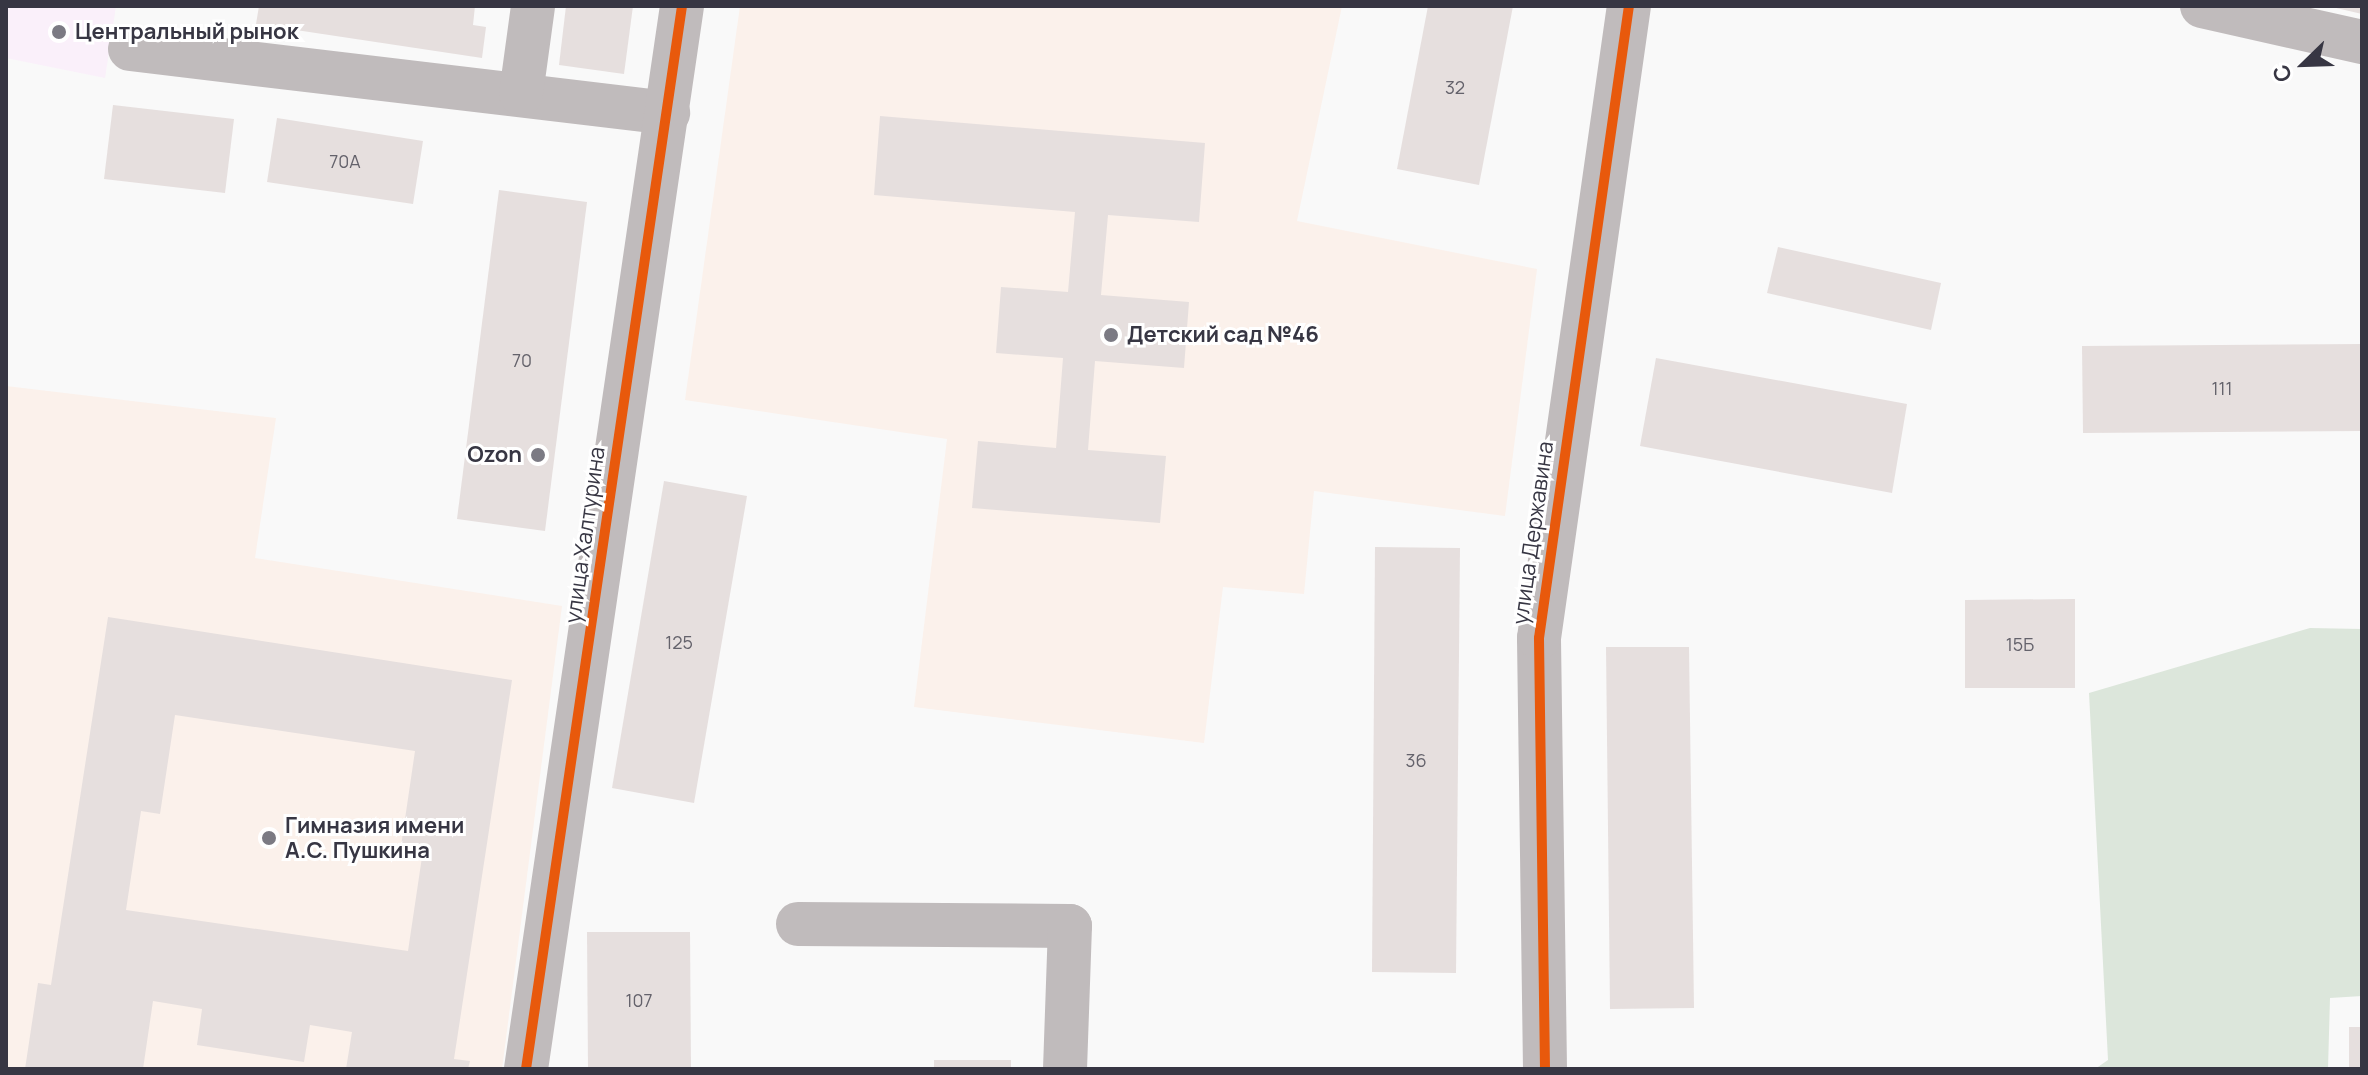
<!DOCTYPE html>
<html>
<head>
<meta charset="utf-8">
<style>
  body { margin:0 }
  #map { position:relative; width:2368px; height:1075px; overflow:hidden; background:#f9f9f9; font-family:Manrope,sans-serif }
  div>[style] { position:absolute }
  .commercial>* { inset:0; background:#faf0fa }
  .education>* { inset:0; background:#fbf1eb }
  .green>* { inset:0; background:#dce6db }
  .building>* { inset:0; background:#e6dfde }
  .minor>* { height:44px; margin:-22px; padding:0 22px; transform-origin:22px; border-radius:22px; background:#c0bbbc }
  .cycleway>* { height:10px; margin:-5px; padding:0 5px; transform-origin:5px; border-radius:5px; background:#e8590c }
  .dots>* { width:22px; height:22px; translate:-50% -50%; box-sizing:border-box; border:4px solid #fff; border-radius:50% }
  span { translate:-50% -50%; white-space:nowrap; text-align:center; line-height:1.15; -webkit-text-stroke:6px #fff; paint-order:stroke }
  .number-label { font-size:18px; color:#64626b }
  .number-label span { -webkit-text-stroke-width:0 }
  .poi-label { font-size:22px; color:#373643; font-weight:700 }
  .left { translate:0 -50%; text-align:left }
  .right { translate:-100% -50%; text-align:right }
  .street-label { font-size:22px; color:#373643 }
  .frame { position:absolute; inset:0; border:8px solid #373643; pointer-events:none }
  .north { position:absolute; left:2264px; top:24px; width:80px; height:80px; -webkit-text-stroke:6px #fff; paint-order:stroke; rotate:247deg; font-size:22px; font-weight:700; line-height:32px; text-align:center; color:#373643 }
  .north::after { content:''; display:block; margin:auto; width:28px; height:36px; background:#373643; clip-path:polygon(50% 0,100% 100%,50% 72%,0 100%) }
</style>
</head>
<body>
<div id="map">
  <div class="commercial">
    <i style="clip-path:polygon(6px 6px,116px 6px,105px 78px,6px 58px)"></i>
  </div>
  <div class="education">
    <i style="clip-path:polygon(740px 6px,1342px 6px,1297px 221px,1537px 269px,1505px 516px,1314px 491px,1304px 594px,1223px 587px,1204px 743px,914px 707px,947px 439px,685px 400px)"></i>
    <i style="clip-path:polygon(6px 386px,276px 418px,255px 558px,562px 606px,502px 1069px,6px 1069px)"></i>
  </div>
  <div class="green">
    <i style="clip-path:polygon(2310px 628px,2362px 629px,2362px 996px,2330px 998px,2328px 1069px,2095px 1069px,2108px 1060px,2089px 693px)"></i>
  </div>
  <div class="building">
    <i style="clip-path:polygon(259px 6px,475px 6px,473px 25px,486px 27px,482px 58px,256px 24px)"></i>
    <i style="clip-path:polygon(566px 6px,633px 6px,624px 74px,559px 65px)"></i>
    <i style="clip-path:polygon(1428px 6px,1513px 6px,1479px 185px,1397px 169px)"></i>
    <i style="clip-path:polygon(2362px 6px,2362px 14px,2332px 7px,2332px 6px)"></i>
    <i style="clip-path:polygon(113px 105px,234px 119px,225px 193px,104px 179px)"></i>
    <i style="clip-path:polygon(880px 116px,1205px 143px,1199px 222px,1108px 215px,1101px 295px,1189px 302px,1184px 368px,1095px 361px,1088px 450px,1166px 456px,1160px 523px,972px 508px,978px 441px,1056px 448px,1063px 358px,996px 353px,1001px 287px,1068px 292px,1075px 212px,874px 195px)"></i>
    <i style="clip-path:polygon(277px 118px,423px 141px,413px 204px,267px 182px)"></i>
    <i style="clip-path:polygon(499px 190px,587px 202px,545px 531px,457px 519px)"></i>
    <i style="clip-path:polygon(1778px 247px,1941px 283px,1931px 330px,1767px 293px)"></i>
    <i style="clip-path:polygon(2362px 344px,2362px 431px,2083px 433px,2082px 346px)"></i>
    <i style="clip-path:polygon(1656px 358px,1907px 404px,1892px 493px,1640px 446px)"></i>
    <i style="clip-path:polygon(664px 481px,747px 496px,694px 803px,612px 788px)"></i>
    <i style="clip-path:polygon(1375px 547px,1460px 548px,1456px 973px,1372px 972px)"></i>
    <i style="clip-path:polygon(2075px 599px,2075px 688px,1965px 688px,1965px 600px)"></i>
    <i style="clip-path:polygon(evenodd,108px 617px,512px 680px,454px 1059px,470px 1061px,468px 1069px,346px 1069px,352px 1032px,310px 1025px,304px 1062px,197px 1045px,202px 1009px,153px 1001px,143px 1069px,25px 1069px,38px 983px,51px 985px,108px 617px,175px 715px,415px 751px,400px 853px,422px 857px,408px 951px,126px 910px,141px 811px,160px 814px,175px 715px)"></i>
    <i style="clip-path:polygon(1606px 647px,1689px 647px,1694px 1008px,1610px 1009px)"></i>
    <i style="clip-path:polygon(587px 932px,690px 932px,691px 1069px,588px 1069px)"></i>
    <i style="clip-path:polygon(2349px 1027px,2362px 1027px,2362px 1069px,2349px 1069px)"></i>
    <i style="clip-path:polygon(934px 1060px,1011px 1060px,1011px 1069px,934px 1069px)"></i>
  </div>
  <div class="minor">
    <i style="left:2202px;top:6px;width:164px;rotate:12.7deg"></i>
    <i style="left:130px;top:49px;width:542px;rotate:6.78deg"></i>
    <i style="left:521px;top:94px;width:89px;rotate:-82.2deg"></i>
    <i style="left:798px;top:924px;width:272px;rotate:0.4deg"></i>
    <i style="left:1070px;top:926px;width:143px;rotate:92deg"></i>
    <i style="left:526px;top:1069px;width:1074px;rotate:-81.65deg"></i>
    <i style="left:1545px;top:1069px;width:431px;rotate:-90.8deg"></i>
    <i style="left:1539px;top:638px;width:638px;rotate:-81.9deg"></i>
  </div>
  <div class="cycleway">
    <i style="left:526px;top:1069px;width:1074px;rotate:-81.65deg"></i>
    <i style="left:1545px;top:1069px;width:431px;rotate:-90.8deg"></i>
    <i style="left:1539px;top:638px;width:638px;rotate:-81.9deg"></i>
  </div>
  <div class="dots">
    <i style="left:59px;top:32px;background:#7b7a83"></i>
    <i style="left:1111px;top:335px;background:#7b7a83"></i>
    <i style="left:538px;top:455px;background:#7b7a83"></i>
    <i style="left:269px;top:838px;background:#7b7a83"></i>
  </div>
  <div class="number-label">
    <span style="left:1455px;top:87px">32</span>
    <span style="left:345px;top:161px">70А</span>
    <span style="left:522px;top:360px">70</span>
    <span style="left:2222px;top:388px">111</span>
    <span style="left:679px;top:642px">125</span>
    <span style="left:2020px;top:644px">15Б</span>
    <span style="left:1416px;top:760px">36</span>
    <span style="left:639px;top:1000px">107</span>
  </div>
  <div class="poi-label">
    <span class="left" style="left:75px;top:32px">Центральный рынок</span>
    <span class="left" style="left:1127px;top:335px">Детский сад №46</span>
    <span class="right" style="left:522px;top:455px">Ozon</span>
    <span class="left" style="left:285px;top:838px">Гимназия имени<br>А.С. Пушкина</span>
  </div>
  <div class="street-label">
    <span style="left:1533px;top:533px;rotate:-82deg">улица Державина</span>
    <span style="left:585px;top:535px;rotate:-82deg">улица Халтурина</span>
  </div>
  <div class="frame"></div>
  <div class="north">С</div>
</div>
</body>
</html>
